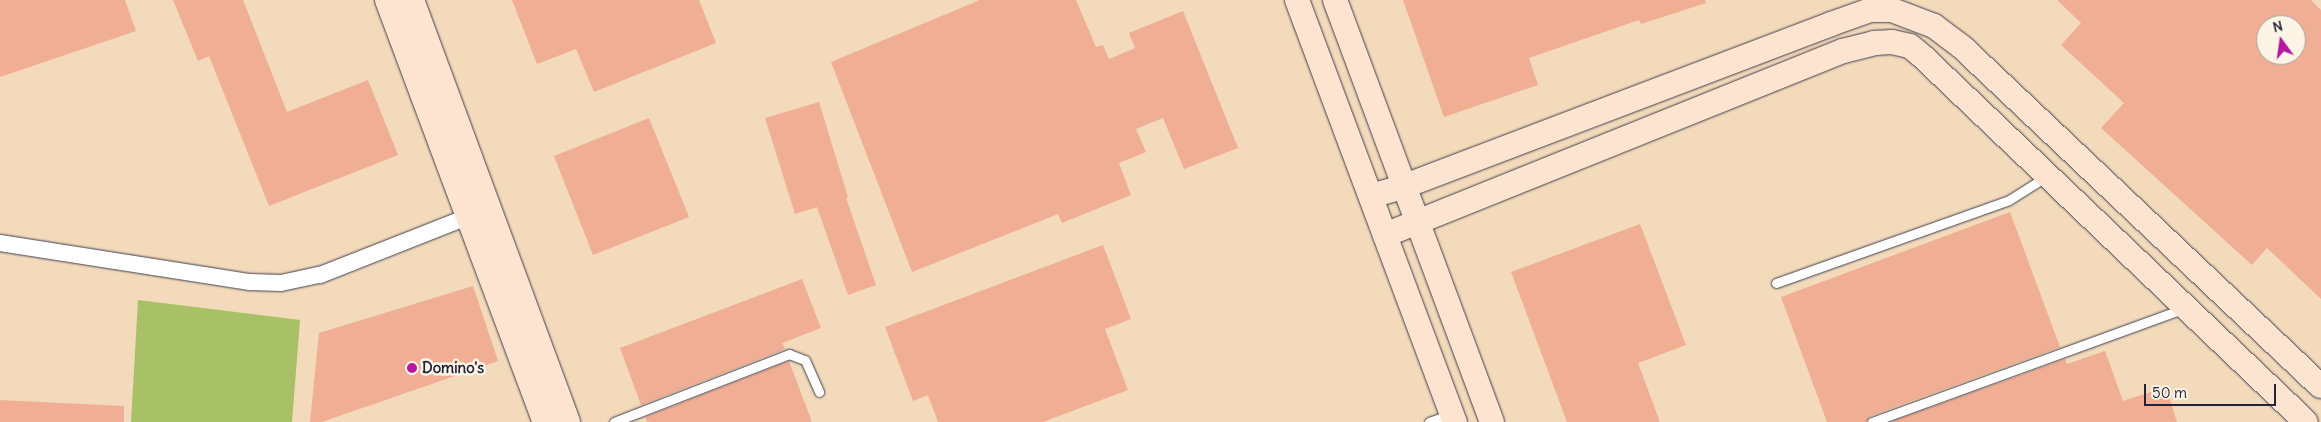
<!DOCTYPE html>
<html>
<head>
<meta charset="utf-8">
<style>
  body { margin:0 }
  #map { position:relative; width:2321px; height:422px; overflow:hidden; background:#f2dabb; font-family:Delius,sans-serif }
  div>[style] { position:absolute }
  .green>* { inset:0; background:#a8c166 }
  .building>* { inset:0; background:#f0ae95 }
  .roads { filter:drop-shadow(0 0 1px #413e4e) drop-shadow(0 0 1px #413e4e) }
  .lane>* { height:9px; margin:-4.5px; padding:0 4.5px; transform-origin:4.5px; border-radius:4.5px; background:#fff }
  .street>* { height:16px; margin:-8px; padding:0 8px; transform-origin:8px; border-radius:8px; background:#fff }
  .secondary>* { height:24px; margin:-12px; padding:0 12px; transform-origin:12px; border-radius:12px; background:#fde4d0 }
  .dots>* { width:14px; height:14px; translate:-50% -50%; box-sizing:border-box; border:2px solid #fcf5e5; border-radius:50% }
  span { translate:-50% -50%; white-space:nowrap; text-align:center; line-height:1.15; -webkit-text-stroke:5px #fcf5e5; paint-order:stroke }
  .poi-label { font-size:15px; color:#22223b; font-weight:700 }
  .left { translate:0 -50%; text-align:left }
  .north { position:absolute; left:2256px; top:15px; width:50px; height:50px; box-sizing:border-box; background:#fcf5e5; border:1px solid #a5a1a1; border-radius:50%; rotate:346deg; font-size:14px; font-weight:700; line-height:20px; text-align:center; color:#22223b }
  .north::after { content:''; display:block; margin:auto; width:18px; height:22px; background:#b5179e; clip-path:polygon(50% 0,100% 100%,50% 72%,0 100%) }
  .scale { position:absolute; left:2144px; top:384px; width:132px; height:22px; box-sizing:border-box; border:2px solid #22223b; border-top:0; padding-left:6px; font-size:15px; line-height:18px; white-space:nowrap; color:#22223b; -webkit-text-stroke:4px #fcf5e5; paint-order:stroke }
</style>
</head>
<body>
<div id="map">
  <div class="green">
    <i style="clip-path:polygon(138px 300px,300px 320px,292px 422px,131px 422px)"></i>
  </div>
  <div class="building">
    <i style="clip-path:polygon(0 0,125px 0,136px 31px,0 77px)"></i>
    <i style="clip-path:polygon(173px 0,243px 0,287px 112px,368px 80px,398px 155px,269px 206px,209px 56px,198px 61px)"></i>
    <i style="clip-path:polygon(512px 0,699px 0,716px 43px,594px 92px,576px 49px,537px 64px)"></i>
    <i style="clip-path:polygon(980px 0,1076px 0,1096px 47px,1103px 45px,1109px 59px,1135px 48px,1129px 33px,1183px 11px,1238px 148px,1184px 169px,1163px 118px,1136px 129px,1146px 152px,1119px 163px,1131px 195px,1062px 223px,1058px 214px,912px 272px,831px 62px)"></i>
    <i style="clip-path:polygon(1403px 0,1705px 0,1706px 3px,1641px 24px,1639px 20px,1529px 58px,1538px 85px,1444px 117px)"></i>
    <i style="clip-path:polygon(evenodd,2057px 0,2311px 0,2321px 10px,2321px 299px,2267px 248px,2252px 265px,2101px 128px,2124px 103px,2061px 45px,2081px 23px,2057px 0,2266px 25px,2296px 25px,2296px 55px,2266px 55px,2266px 25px)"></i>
    <i style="clip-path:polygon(819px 102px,848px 197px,846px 198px,876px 285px,848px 295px,817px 207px,795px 214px,765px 118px)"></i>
    <i style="clip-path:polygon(649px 118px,689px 217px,593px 255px,554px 156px)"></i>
    <i style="clip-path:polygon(2010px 212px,2060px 347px,1870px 416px,1866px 422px,1827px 422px,1781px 297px)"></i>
    <i style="clip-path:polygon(1640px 224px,1686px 345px,1638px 363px,1660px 422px,1567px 422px,1511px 272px)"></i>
    <i style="clip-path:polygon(1103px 245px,1131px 319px,1105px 329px,1128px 390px,1043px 422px,938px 422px,928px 395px,913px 401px,885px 327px)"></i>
    <i style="clip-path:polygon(802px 279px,821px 328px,782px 343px,785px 349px,641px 405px,620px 348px)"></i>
    <i style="clip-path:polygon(473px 286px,498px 361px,322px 422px,310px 422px,319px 333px)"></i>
    <i style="clip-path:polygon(2105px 351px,2123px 401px,2166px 387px,2177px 422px,1890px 422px,2065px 359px,2067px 364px)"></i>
    <i style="clip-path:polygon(789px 361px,812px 422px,647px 422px,645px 417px)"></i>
    <i style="clip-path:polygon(0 400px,124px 406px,124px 422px,0 422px)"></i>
  </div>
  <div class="roads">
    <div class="lane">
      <i style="left:1776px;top:283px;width:247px;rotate:-19.6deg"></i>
      <i style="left:2009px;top:200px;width:45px;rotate:-32.3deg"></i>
      <i style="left:614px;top:422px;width:188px;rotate:-21.2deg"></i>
      <i style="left:789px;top:354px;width:17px;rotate:21deg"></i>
      <i style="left:805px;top:360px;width:35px;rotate:66deg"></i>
      <i style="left:1429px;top:422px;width:23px;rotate:-20deg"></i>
      <i style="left:1872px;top:422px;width:331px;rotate:-20deg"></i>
    </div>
    <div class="street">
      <i style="left:0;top:243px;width:253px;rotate:8.9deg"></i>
      <i style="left:250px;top:282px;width:31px;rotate:2deg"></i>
      <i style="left:281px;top:283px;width:40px;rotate:-12deg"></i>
      <i style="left:320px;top:275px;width:169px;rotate:-21.5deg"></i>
    </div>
    <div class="secondary">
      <i style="left:387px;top:0;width:451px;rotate:69.5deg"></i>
      <i style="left:412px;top:0;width:450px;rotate:69.7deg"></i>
      <i style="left:1297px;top:0;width:451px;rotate:69.5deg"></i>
      <i style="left:1335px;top:0;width:450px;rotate:69.6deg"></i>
      <i style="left:1371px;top:196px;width:35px;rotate:-16deg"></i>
      <i style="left:1405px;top:186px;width:456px;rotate:-20.8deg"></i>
      <i style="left:1831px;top:24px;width:41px;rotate:-19.7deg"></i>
      <i style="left:1870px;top:10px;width:22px"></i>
      <i style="left:1892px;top:10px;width:45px;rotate:20.9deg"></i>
      <i style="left:1934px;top:26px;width:36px;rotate:37deg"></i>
      <i style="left:1963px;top:48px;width:492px;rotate:43.4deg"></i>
      <i style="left:1385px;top:235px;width:494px;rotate:-21.9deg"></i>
      <i style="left:1843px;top:51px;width:32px;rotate:-14deg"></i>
      <i style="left:1874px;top:43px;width:18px;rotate:-3deg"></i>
      <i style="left:1892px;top:42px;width:18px;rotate:13deg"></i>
      <i style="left:1910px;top:46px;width:16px;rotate:40deg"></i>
      <i style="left:1922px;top:56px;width:530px;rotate:43.63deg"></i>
    </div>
  </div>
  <div class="dots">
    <i style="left:412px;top:368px;background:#b5179e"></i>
  </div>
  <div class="poi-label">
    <span class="left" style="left:422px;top:368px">Domino's</span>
  </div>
  <div class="north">N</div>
  <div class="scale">50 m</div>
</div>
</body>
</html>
